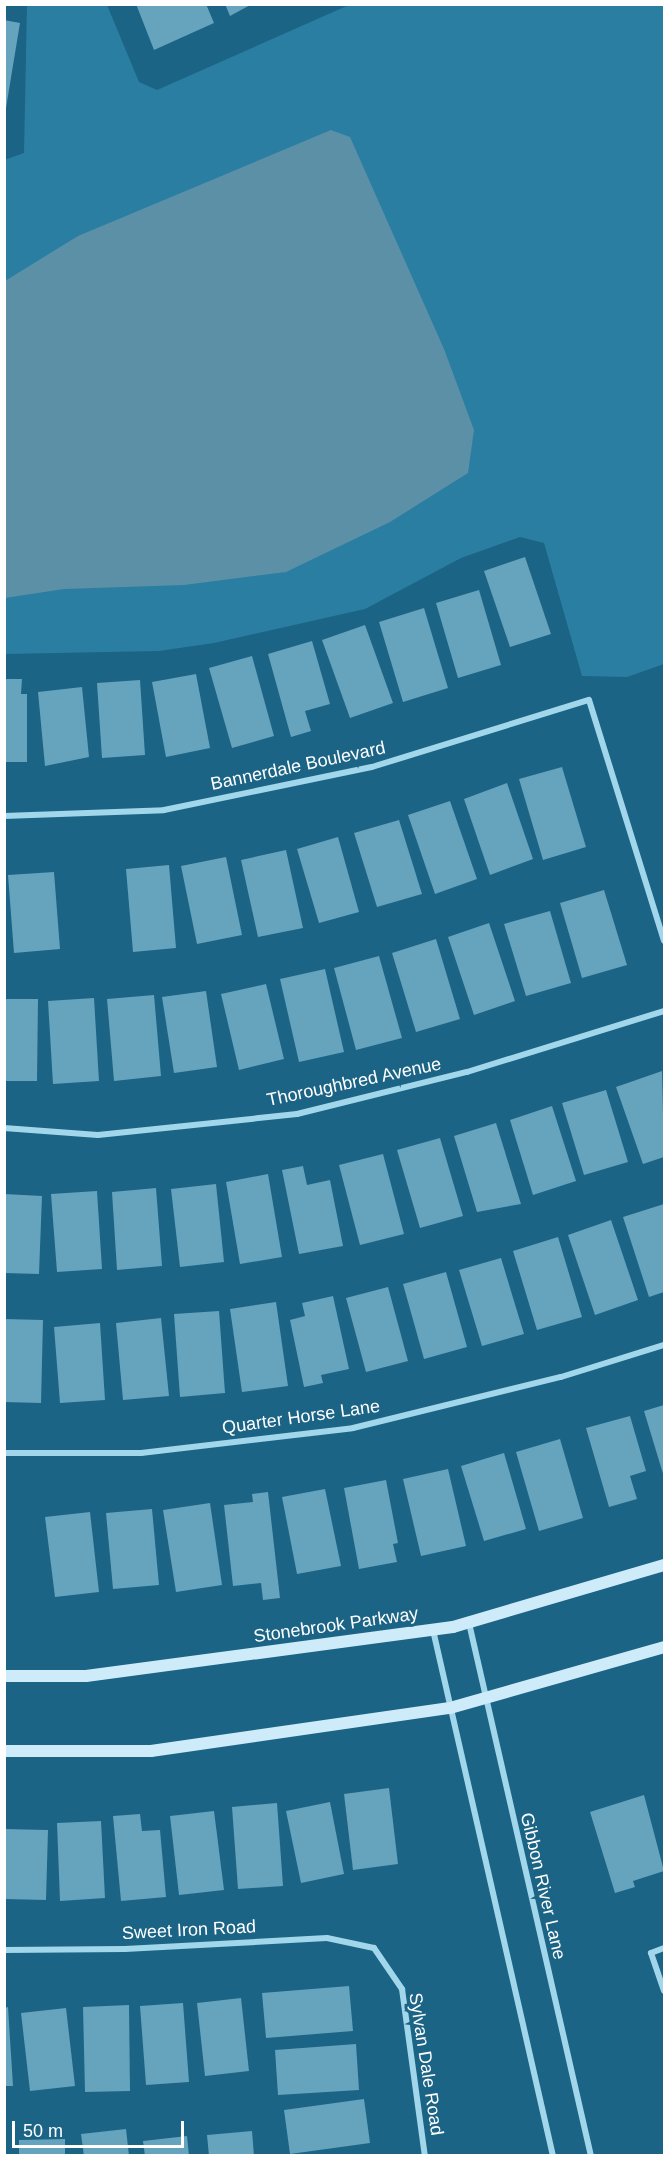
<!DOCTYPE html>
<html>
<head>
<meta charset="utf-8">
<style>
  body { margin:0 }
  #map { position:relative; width:669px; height:2160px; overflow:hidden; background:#1b6485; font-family:Helvetica,sans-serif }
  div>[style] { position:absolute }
  .green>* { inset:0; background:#2a7ea2 }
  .water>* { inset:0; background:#5b90a7 }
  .building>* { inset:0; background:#66a3bd }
  .street>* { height:6px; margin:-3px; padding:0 3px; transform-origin:3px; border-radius:3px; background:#a1d6eb }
  .secondary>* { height:12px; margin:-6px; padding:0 6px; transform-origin:6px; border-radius:6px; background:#cdebf8 }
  span { translate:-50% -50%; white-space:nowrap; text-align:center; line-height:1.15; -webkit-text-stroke:6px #1b6485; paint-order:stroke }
  .street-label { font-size:18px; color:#fff }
  .frame { position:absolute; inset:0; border:6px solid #fff; pointer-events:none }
  .scale { position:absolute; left:12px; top:2121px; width:172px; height:27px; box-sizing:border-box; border:3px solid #fff; border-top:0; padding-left:8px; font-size:18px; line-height:21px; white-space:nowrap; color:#fff; -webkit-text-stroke:4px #1b6485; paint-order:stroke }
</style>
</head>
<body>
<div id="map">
  <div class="green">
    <i style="clip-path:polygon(27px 5px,107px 5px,139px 82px,157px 90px,349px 5px,664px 5px,664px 664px,627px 677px,582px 676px,544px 543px,520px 537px,461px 558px,365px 609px,214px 643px,159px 651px,5px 654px,4px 160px,24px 153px)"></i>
  </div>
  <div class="water">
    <i style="clip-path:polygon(331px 130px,350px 137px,444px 349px,474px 430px,468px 473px,390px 522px,286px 572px,184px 585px,64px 589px,5px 598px,5px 281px,78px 236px)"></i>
  </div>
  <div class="building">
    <i style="clip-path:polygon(136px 4px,206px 4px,214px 23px,154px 50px)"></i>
    <i style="clip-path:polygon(225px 4px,252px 4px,230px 16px)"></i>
    <i style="clip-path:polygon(4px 20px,20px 23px,6px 108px,4px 108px)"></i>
    <i style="clip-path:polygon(525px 557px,551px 634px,510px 647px,484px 571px)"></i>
    <i style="clip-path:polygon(479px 590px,501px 665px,458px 678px,436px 603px)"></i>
    <i style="clip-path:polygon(424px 608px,448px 688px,403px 702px,379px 622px)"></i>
    <i style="clip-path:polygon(365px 625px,393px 703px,350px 718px,322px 640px)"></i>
    <i style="clip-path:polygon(312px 641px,330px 704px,305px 711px,311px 731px,291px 737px,268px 654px)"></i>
    <i style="clip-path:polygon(252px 656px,274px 736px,232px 748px,209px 668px)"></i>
    <i style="clip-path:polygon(196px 674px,210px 748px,166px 757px,152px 682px)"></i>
    <i style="clip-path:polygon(4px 679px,22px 679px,21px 694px,27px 694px,27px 762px,4px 762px)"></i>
    <i style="clip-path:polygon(140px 680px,145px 755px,102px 758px,97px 683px)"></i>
    <i style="clip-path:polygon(82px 687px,89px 757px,45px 766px,38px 692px)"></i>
    <i style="clip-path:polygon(562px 767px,586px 847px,543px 860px,519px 779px)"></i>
    <i style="clip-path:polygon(507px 783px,533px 859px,490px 875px,464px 799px)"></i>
    <i style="clip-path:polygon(450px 801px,477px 879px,435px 894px,408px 815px)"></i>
    <i style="clip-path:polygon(399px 820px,422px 894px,377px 907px,354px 833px)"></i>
    <i style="clip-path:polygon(338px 837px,359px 912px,319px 923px,297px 849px)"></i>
    <i style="clip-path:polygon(286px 850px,303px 928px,258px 937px,241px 860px)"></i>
    <i style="clip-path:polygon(226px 857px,242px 935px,197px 944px,181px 866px)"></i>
    <i style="clip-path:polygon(169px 865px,176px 948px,133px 952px,126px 869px)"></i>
    <i style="clip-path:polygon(54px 872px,60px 949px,14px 953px,8px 875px)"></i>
    <i style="clip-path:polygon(604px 890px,627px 965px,582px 978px,560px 903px)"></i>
    <i style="clip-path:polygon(550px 911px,571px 983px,526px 996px,504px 924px)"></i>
    <i style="clip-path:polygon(489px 923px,515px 1001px,474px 1015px,448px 937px)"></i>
    <i style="clip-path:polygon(436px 939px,460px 1019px,416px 1032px,392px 953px)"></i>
    <i style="clip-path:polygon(379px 956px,402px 1038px,356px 1050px,334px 968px)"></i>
    <i style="clip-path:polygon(325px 969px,344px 1052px,299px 1062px,280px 979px)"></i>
    <i style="clip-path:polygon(266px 984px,284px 1059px,239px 1070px,221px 994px)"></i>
    <i style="clip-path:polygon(206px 991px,217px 1067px,174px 1073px,162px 997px)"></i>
    <i style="clip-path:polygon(154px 995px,161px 1076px,114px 1081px,107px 999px)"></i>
    <i style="clip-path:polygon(94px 998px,99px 1081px,53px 1084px,48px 1001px)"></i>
    <i style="clip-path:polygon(4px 999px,38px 999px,37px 1081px,4px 1081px)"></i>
    <i style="clip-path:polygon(662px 1071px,664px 1157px,643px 1164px,616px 1087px)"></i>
    <i style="clip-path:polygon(606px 1090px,628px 1162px,584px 1175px,562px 1103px)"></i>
    <i style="clip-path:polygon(552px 1106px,576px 1181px,533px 1195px,510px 1120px)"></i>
    <i style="clip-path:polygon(496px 1123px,521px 1204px,477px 1212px,454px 1136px)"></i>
    <i style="clip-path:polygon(440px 1138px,463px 1216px,420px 1228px,397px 1150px)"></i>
    <i style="clip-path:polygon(383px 1154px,404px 1234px,360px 1245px,339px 1165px)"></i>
    <i style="clip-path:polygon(303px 1166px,307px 1185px,330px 1180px,343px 1246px,299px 1254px,282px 1170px)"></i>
    <i style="clip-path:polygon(268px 1174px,282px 1257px,240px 1264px,226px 1182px)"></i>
    <i style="clip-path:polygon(216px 1184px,224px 1262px,180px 1267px,171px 1189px)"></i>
    <i style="clip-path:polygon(156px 1188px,162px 1266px,117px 1270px,112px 1192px)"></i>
    <i style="clip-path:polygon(97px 1191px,102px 1269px,57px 1272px,51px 1194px)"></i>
    <i style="clip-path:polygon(4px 1194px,42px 1196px,39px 1274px,4px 1273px)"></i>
    <i style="clip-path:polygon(664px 1204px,664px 1292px,649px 1297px,623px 1217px)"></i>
    <i style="clip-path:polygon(611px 1220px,638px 1300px,595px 1315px,568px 1235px)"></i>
    <i style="clip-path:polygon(558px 1237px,582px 1317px,537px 1330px,513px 1251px)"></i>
    <i style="clip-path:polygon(501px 1258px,524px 1334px,482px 1346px,459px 1270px)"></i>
    <i style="clip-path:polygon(446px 1272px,467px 1347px,424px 1359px,403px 1284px)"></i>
    <i style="clip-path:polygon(388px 1287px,408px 1361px,366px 1372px,346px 1298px)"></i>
    <i style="clip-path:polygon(333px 1296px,349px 1369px,321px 1375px,323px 1383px,304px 1387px,290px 1320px,305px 1316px,302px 1303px)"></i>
    <i style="clip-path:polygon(276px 1302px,288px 1386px,242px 1392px,230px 1309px)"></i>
    <i style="clip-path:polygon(219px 1311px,225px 1393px,180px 1397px,174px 1314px)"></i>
    <i style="clip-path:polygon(161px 1318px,169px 1396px,123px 1400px,116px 1323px)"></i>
    <i style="clip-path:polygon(4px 1319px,43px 1320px,41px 1403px,4px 1402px)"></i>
    <i style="clip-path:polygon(100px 1323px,105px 1400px,60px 1403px,54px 1327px)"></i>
    <i style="clip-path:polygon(664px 1405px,664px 1477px,644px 1411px)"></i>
    <i style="clip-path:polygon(630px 1416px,646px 1471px,630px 1476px,637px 1499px,609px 1507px,586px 1428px)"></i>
    <i style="clip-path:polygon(560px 1439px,583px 1518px,539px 1531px,516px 1452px)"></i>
    <i style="clip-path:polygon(504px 1453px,526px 1529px,484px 1541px,461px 1466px)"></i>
    <i style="clip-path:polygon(448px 1469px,466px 1546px,421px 1556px,403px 1479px)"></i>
    <i style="clip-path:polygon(386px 1480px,398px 1543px,393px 1544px,397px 1562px,359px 1569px,344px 1488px)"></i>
    <i style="clip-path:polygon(325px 1489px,341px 1566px,297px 1574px,282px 1497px)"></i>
    <i style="clip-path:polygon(268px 1492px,280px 1598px,263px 1600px,261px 1583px,233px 1586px,224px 1505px,253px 1502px,252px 1494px)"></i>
    <i style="clip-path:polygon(210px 1503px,222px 1585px,176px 1592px,163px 1510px)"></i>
    <i style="clip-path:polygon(152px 1509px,159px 1585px,113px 1589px,106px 1513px)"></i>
    <i style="clip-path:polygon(90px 1512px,99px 1592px,55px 1597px,45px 1517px)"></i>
    <i style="clip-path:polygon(389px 1788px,398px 1864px,353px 1870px,344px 1794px)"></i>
    <i style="clip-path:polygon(644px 1795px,664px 1871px,633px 1881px,635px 1887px,615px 1893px,590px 1812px)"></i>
    <i style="clip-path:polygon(330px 1802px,344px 1874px,301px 1883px,286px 1811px)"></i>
    <i style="clip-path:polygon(277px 1803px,283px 1886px,238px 1889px,232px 1807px)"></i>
    <i style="clip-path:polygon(214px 1811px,224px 1890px,179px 1895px,170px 1816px)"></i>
    <i style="clip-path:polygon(140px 1814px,142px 1831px,160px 1830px,166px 1897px,121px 1901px,113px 1816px)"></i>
    <i style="clip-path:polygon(101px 1821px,105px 1898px,60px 1901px,57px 1823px)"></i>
    <i style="clip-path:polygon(4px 1829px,48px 1830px,46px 1900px,4px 1899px)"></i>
    <i style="clip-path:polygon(349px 1986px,353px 2031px,266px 2038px,262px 1993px)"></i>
    <i style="clip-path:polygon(241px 1998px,249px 2071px,205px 2076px,197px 2003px)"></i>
    <i style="clip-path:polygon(183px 2003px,189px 2082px,146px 2085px,140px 2006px)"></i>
    <i style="clip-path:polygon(129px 2005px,130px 2091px,85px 2092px,83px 2007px)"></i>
    <i style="clip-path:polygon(8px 2007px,13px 2086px,4px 2086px,4px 2008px)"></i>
    <i style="clip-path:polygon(66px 2008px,75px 2086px,30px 2091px,21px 2013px)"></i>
    <i style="clip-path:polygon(356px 2044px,359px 2090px,278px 2095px,275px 2050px)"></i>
    <i style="clip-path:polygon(364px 2099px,370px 2143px,290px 2154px,284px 2110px)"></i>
    <i style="clip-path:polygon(126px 2129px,129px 2156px,84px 2156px,81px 2134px)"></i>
    <i style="clip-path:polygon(252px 2131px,254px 2156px,209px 2156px,207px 2135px)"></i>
    <i style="clip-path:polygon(187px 2136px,189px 2156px,145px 2156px,143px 2141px)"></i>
    <i style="clip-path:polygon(65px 2139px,65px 2156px,19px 2156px,19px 2140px)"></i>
  </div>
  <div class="street">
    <i style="left:4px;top:816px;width:160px;rotate:-2.1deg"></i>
    <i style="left:164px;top:810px;width:212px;rotate:-11.7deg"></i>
    <i style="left:372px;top:767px;width:227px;rotate:-17.2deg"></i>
    <i style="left:589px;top:700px;width:252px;rotate:72.7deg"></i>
    <i style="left:4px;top:1128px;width:94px;rotate:4.3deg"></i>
    <i style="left:98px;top:1135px;width:200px;rotate:-6deg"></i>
    <i style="left:297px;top:1114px;width:175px;rotate:-13.9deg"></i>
    <i style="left:467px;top:1072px;width:206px;rotate:-17.2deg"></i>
    <i style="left:4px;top:1453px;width:137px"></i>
    <i style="left:141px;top:1453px;width:213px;rotate:-6.7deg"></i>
    <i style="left:353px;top:1428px;width:214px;rotate:-13.8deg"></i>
    <i style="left:561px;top:1377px;width:108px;rotate:-17.3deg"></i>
    <i style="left:469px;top:1623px;width:547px;rotate:77.11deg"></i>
    <i style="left:433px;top:1630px;width:540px;rotate:77.15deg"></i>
    <i style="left:664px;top:1948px;width:14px;rotate:159deg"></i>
    <i style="left:651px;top:1953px;width:40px;rotate:71.1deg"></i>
    <i style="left:4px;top:1950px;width:121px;rotate:-0.5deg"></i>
    <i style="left:125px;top:1949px;width:202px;rotate:-3.1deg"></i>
    <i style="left:327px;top:1938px;width:48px;rotate:12deg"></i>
    <i style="left:374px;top:1948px;width:50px;rotate:55.7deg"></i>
    <i style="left:402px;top:1989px;width:169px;rotate:82.2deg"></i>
  </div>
  <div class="secondary">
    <i style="left:4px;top:1676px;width:82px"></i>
    <i style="left:86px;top:1676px;width:370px;rotate:-7.6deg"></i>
    <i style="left:453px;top:1627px;width:220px;rotate:-16.4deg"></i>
    <i style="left:4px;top:1751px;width:147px"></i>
    <i style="left:151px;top:1751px;width:302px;rotate:-8.2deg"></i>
    <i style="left:450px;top:1708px;width:223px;rotate:-15.9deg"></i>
  </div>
  <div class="street-label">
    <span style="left:298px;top:766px;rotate:-12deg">Bannerdale Boulevard</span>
    <span style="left:354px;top:1082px;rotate:-12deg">Thoroughbred Avenue</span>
    <span style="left:301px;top:1417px;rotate:-8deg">Quarter Horse Lane</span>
    <span style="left:336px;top:1625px;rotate:-8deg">Stonebrook Parkway</span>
    <span style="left:543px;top:1886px;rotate:77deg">Gibbon River Lane</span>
    <span style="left:189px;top:1930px;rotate:-3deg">Sweet Iron Road</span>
    <span style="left:426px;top:2064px;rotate:81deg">Sylvan Dale Road</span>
  </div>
  <div class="frame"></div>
  <div class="scale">50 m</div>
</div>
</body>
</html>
